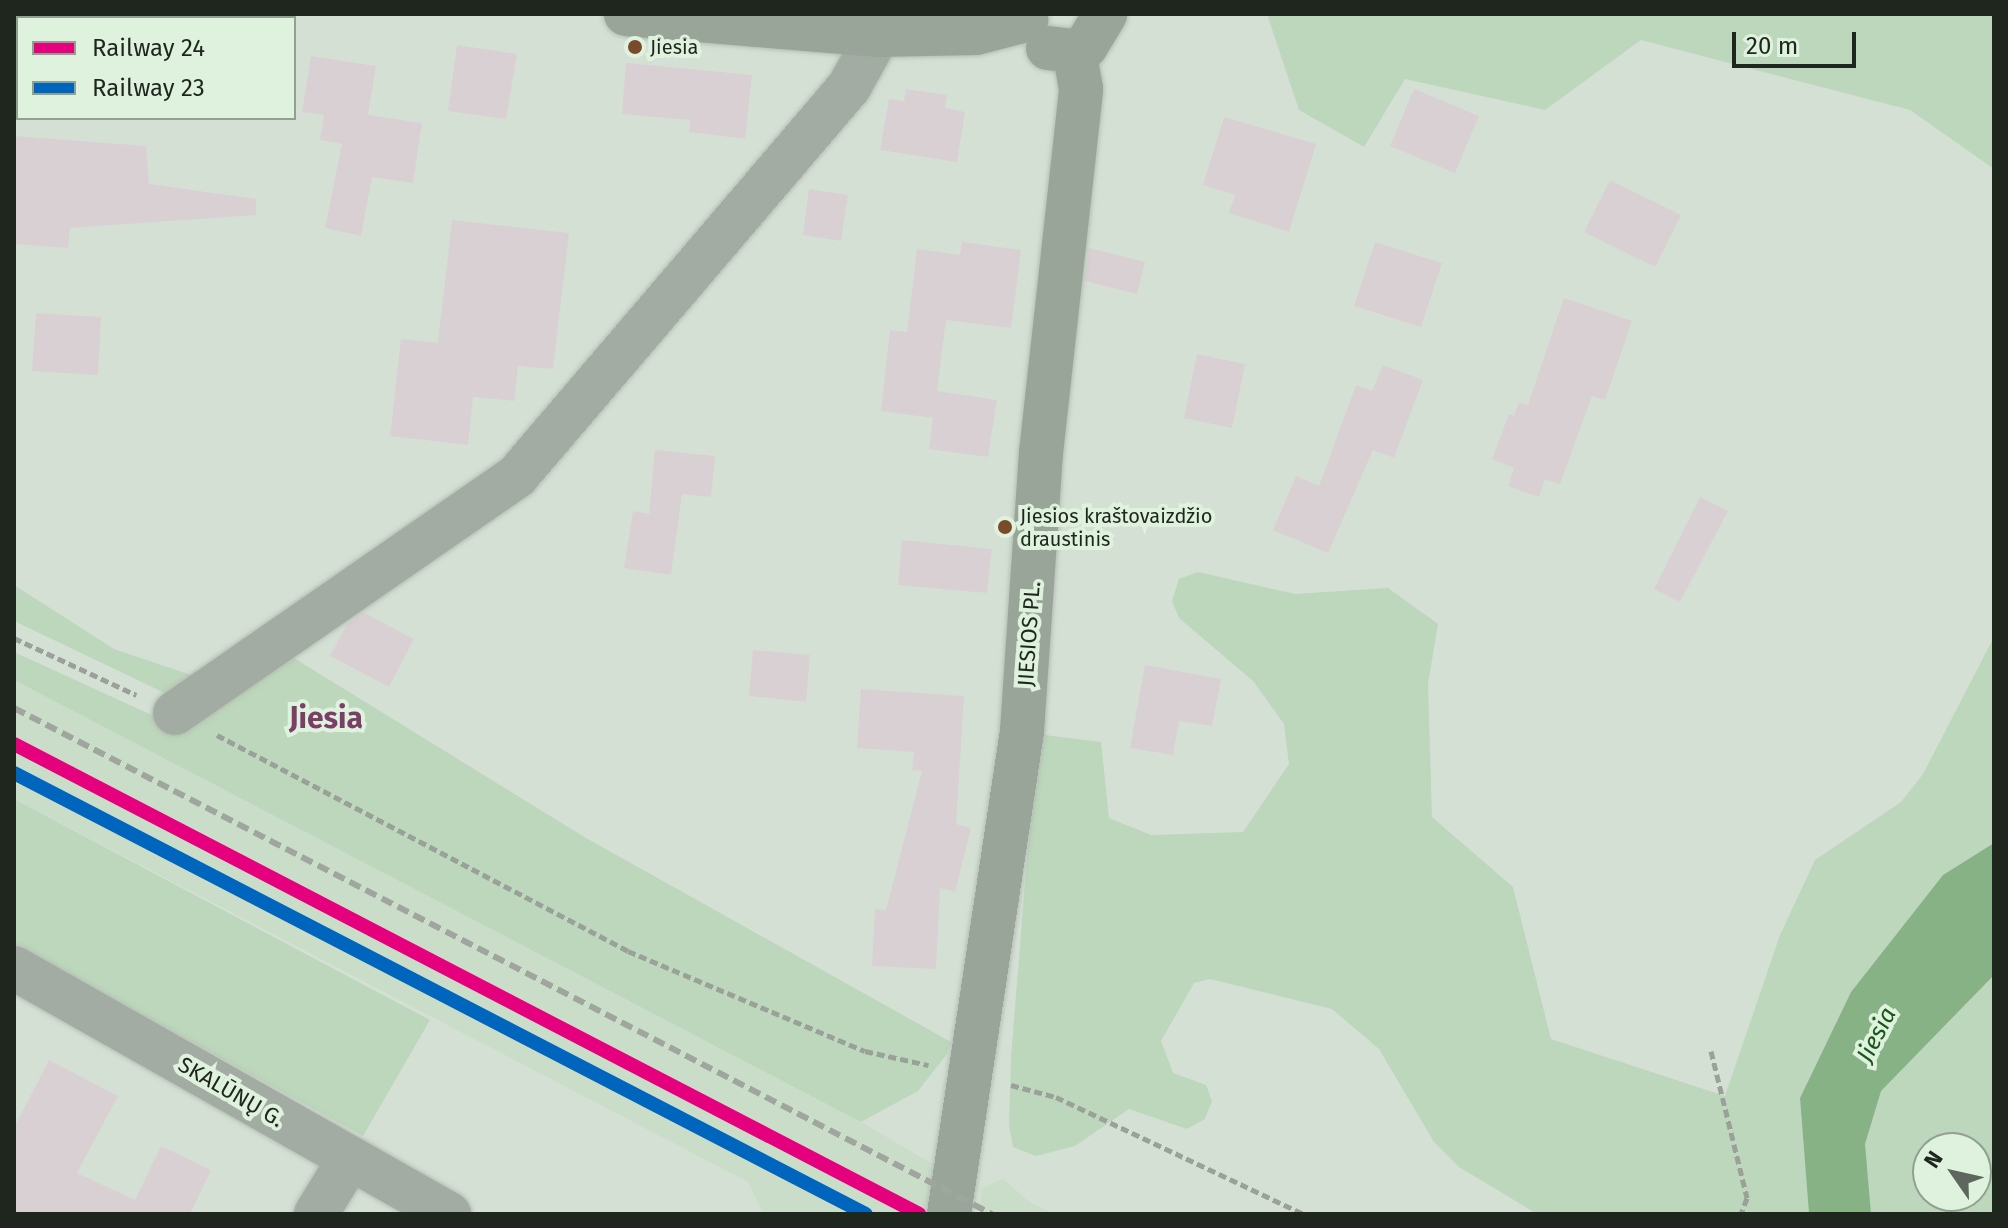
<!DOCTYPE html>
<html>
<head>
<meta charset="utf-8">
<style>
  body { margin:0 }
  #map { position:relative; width:2008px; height:1228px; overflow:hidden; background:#d5e0d5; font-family:"Fira Sans",sans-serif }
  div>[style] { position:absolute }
  .built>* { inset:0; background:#c9ddc9 }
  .green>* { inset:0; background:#bcd7bb }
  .water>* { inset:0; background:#87b286 }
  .building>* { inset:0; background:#d9d0d4 }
  .path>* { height:5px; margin-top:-2.5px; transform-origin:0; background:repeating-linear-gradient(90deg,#99a199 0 8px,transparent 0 12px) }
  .roads { filter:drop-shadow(0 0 2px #b5beb5) drop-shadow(0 0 2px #b5beb5) }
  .minor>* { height:44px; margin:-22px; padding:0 22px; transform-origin:22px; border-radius:22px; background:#a3aca3 }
  .major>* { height:44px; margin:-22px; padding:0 22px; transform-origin:22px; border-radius:22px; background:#9aa59a }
  .rail>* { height:6px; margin-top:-3px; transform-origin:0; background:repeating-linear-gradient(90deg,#9ea69e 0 12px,transparent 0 18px) }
  .rail-1>* { height:14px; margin:-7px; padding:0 7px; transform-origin:7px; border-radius:7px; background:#e5007d }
  .rail-2>* { height:14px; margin:-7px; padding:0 7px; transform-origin:7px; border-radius:7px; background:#0065bd }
  .dots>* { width:22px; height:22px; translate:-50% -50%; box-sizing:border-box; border:4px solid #def2dd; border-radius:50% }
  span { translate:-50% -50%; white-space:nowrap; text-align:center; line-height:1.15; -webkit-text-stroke:8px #def2dd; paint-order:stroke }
  .bus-label { font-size:20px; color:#1e261e }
  .left { translate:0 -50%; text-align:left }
  .street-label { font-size:22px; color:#1e261e }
  .water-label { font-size:24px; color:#19561c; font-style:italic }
  .district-label { font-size:30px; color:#7b3e66; font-weight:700 }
  .frame { position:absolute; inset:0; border:16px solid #1e261e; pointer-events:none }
  .legend { position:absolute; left:16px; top:16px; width:280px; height:104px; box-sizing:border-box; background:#def2dd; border:2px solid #91a091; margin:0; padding:10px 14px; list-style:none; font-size:24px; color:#1e261e }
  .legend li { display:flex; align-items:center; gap:16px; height:40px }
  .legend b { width:40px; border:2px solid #91a091 }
  .north { position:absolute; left:1912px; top:1132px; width:80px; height:80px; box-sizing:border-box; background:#def2dd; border:2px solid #91a091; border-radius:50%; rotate:304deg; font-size:22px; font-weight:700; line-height:32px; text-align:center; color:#1e261e }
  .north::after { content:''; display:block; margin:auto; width:28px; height:36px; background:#5e675e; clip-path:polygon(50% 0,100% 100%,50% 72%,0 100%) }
  .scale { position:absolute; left:1732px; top:32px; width:124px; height:36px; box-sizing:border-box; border:4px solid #1e261e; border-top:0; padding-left:10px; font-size:24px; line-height:28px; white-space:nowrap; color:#1e261e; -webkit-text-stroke:6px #def2dd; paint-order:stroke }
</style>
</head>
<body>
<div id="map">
  <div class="built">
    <i style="clip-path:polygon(14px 680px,861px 1122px,936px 1166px,925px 1214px,763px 1214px,748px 1182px,14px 799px)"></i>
    <i style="clip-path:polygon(1003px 1179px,1031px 1203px,1055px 1214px,979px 1214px,982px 1188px)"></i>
  </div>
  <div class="green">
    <i style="clip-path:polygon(1267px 14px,1994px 14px,1994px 169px,1910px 110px,1641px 40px,1545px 110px,1405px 79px,1364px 147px,1299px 110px)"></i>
    <i style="clip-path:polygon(1198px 572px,1295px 594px,1388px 588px,1438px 624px,1428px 684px,1432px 817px,1513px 887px,1551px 1039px,1725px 1096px,1780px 935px,1815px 860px,1901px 802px,1923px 774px,1994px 637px,1994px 843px,1943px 875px,1851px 992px,1800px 1098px,1809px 1214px,1537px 1214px,1459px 1167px,1434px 1142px,1379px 1049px,1332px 1009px,1210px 979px,1194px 983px,1161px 1041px,1173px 1073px,1206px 1085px,1212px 1101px,1205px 1119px,1187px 1129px,1129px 1109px,1075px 1146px,1036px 1156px,1013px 1147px,1009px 1125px,1011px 1057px,1037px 734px,1101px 742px,1109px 818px,1151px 835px,1243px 832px,1289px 764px,1284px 724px,1253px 681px,1179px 618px,1172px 601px,1179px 579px)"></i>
    <i style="clip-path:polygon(14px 585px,114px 649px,206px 680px,169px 695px,14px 621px)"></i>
    <i style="clip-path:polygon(14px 652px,169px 723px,289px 655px,586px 838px,951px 1042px,947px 1054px,918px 1091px,861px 1122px,14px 680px)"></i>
    <i style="clip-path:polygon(14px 799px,430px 1020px,363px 1136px,14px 944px)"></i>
    <i style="clip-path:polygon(evenodd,1994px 889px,1994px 1214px,1839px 1214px,1881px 1017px,1994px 889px,1928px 1148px,1976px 1148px,1976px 1196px,1928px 1196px,1928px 1148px)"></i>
  </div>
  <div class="water">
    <i style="clip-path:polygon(1994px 843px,1994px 975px,1881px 1091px,1865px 1144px,1871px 1214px,1809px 1214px,1800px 1098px,1851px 992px,1943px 875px)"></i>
  </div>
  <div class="building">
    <i style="clip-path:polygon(457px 45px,517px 54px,506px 119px,448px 111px)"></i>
    <i style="clip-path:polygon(311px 56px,376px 66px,368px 115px,422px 123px,413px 183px,372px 177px,361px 236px,325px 228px,342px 144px,320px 140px,324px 115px,302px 112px)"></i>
    <i style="clip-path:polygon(626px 63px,752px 75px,745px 139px,689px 132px,690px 120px,622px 114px)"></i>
    <i style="clip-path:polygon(906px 89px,947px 95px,945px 108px,965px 112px,957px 162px,880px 150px,889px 99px,904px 101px)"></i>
    <i style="clip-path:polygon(1414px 89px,1479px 116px,1455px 173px,1390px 146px)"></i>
    <i style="clip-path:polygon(1224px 117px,1316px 144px,1289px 232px,1229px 213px,1235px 195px,1203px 185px)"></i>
    <i style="clip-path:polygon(14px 136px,146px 146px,149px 184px,256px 199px,256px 215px,70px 228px,68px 248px,14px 244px)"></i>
    <i style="clip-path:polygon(1610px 180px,1681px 215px,1655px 267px,1584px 232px)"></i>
    <i style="clip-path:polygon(809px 189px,848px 195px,841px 241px,803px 235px)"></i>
    <i style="clip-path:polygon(452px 220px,569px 233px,553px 369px,518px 366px,514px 401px,473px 397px,468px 445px,390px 436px,401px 339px,438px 343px)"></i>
    <i style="clip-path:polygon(962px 242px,1021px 250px,1011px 328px,946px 320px,937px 391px,997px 400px,988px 457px,929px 449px,933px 418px,881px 411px,890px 330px,907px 332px,917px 249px,960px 255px)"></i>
    <i style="clip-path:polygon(1375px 242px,1442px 263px,1421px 327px,1354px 306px)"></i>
    <i style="clip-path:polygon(1089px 248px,1145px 262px,1137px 294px,1085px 281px)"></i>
    <i style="clip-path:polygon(1564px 298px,1632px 321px,1605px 400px,1592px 396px,1560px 484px,1545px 479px,1539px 497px,1508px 486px,1514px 468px,1492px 459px,1509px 414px,1514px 416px,1519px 402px,1528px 405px)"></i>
    <i style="clip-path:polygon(36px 313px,101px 317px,98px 375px,32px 371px)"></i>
    <i style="clip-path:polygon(1197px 354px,1245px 364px,1232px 428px,1184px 418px)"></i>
    <i style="clip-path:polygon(1383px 365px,1423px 380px,1394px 458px,1373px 450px,1328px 553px,1273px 530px,1296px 476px,1319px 486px,1356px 385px,1372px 391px)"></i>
    <i style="clip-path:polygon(655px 450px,715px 456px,711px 497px,682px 494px,671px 575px,624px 568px,633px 511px,649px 514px)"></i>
    <i style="clip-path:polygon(1700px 497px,1728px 511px,1680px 602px,1654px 589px)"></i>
    <i style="clip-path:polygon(902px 540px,992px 549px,987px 593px,898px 585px)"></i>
    <i style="clip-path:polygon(364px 613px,414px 639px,389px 687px,330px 656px,347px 624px)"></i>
    <i style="clip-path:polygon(753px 650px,810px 655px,806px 702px,749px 696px)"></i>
    <i style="clip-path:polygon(1145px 665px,1221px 679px,1212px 726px,1179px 721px,1173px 755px,1130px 748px)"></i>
    <i style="clip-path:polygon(861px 689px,964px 696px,956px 824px,971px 828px,955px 892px,940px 888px,936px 969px,872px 966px,875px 909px,886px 910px,922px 771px,912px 770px,914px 752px,857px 748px)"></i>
    <i style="clip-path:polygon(49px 1060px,118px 1096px,77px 1173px,135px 1200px,161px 1146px,211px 1170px,190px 1214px,14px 1214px,14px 1128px)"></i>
  </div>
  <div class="path">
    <i style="left:14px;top:638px;width:135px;rotate:25deg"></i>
    <i style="left:217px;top:735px;width:464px;rotate:27.7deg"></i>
    <i style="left:628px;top:951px;width:257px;rotate:22.9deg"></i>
    <i style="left:865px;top:1051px;width:65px;rotate:12.5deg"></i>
    <i style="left:1711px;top:1051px;width:151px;rotate:76.2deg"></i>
    <i style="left:1747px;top:1198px;width:17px;rotate:111deg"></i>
    <i style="left:1011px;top:1085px;width:47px;rotate:14.9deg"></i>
    <i style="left:1056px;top:1097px;width:274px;rotate:25.3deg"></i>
  </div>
  <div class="roads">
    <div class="minor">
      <i style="left:175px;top:713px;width:416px;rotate:-34.7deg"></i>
      <i style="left:517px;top:476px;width:511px;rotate:-49.52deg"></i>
      <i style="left:849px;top:87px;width:60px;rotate:-60.9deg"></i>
      <i style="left:14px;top:968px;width:500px;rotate:29.5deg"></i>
      <i style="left:316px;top:1214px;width:63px;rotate:-58.6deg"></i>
    </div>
    <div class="major">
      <i style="left:626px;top:14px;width:253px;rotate:4.8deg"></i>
      <i style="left:878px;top:35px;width:98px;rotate:-1.2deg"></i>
      <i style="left:976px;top:33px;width:52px;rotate:-14.6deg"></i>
      <i style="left:1048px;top:48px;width:26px;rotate:7deg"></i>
      <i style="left:1074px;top:51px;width:13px;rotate:-23deg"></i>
      <i style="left:1086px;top:46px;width:37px;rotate:-59deg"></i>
      <i style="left:949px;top:1214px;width:488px;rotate:-81.4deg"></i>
      <i style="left:1022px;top:731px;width:279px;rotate:-86.1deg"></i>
      <i style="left:1041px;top:453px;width:366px;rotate:-83.7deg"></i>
      <i style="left:1081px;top:89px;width:39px;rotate:-100deg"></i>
    </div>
  </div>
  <div class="rail">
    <i style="left:14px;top:708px;width:1101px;rotate:27.36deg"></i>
  </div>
  <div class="rail-1">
    <i style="left:14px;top:744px;width:1020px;rotate:27.44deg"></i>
  </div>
  <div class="rail-2">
    <i style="left:14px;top:773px;width:959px;rotate:27.37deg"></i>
  </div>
  <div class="dots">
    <i style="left:635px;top:47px;background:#7a4b2a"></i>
    <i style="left:1005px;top:527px;background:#7a4b2a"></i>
  </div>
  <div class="bus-label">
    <span class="left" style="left:650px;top:47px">Jiesia</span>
    <span class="left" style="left:1020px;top:528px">Jiesios kraštovaizdžio<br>draustinis</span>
  </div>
  <div class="street-label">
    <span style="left:1029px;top:634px;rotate:-86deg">JIESIOS PL.</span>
    <span style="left:231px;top:1092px;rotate:30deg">SKALŪNŲ G.</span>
  </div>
  <div class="water-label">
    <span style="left:1877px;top:1035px;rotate:-63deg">Jiesia</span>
  </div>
  <div class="district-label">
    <span style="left:326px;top:718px">Jiesia</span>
  </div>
  <div class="frame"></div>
  <ul class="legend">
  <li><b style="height:10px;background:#e5007d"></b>Railway 24</li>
  <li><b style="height:10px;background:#0065bd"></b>Railway 23</li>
  </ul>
  <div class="north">N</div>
  <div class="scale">20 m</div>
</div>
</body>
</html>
